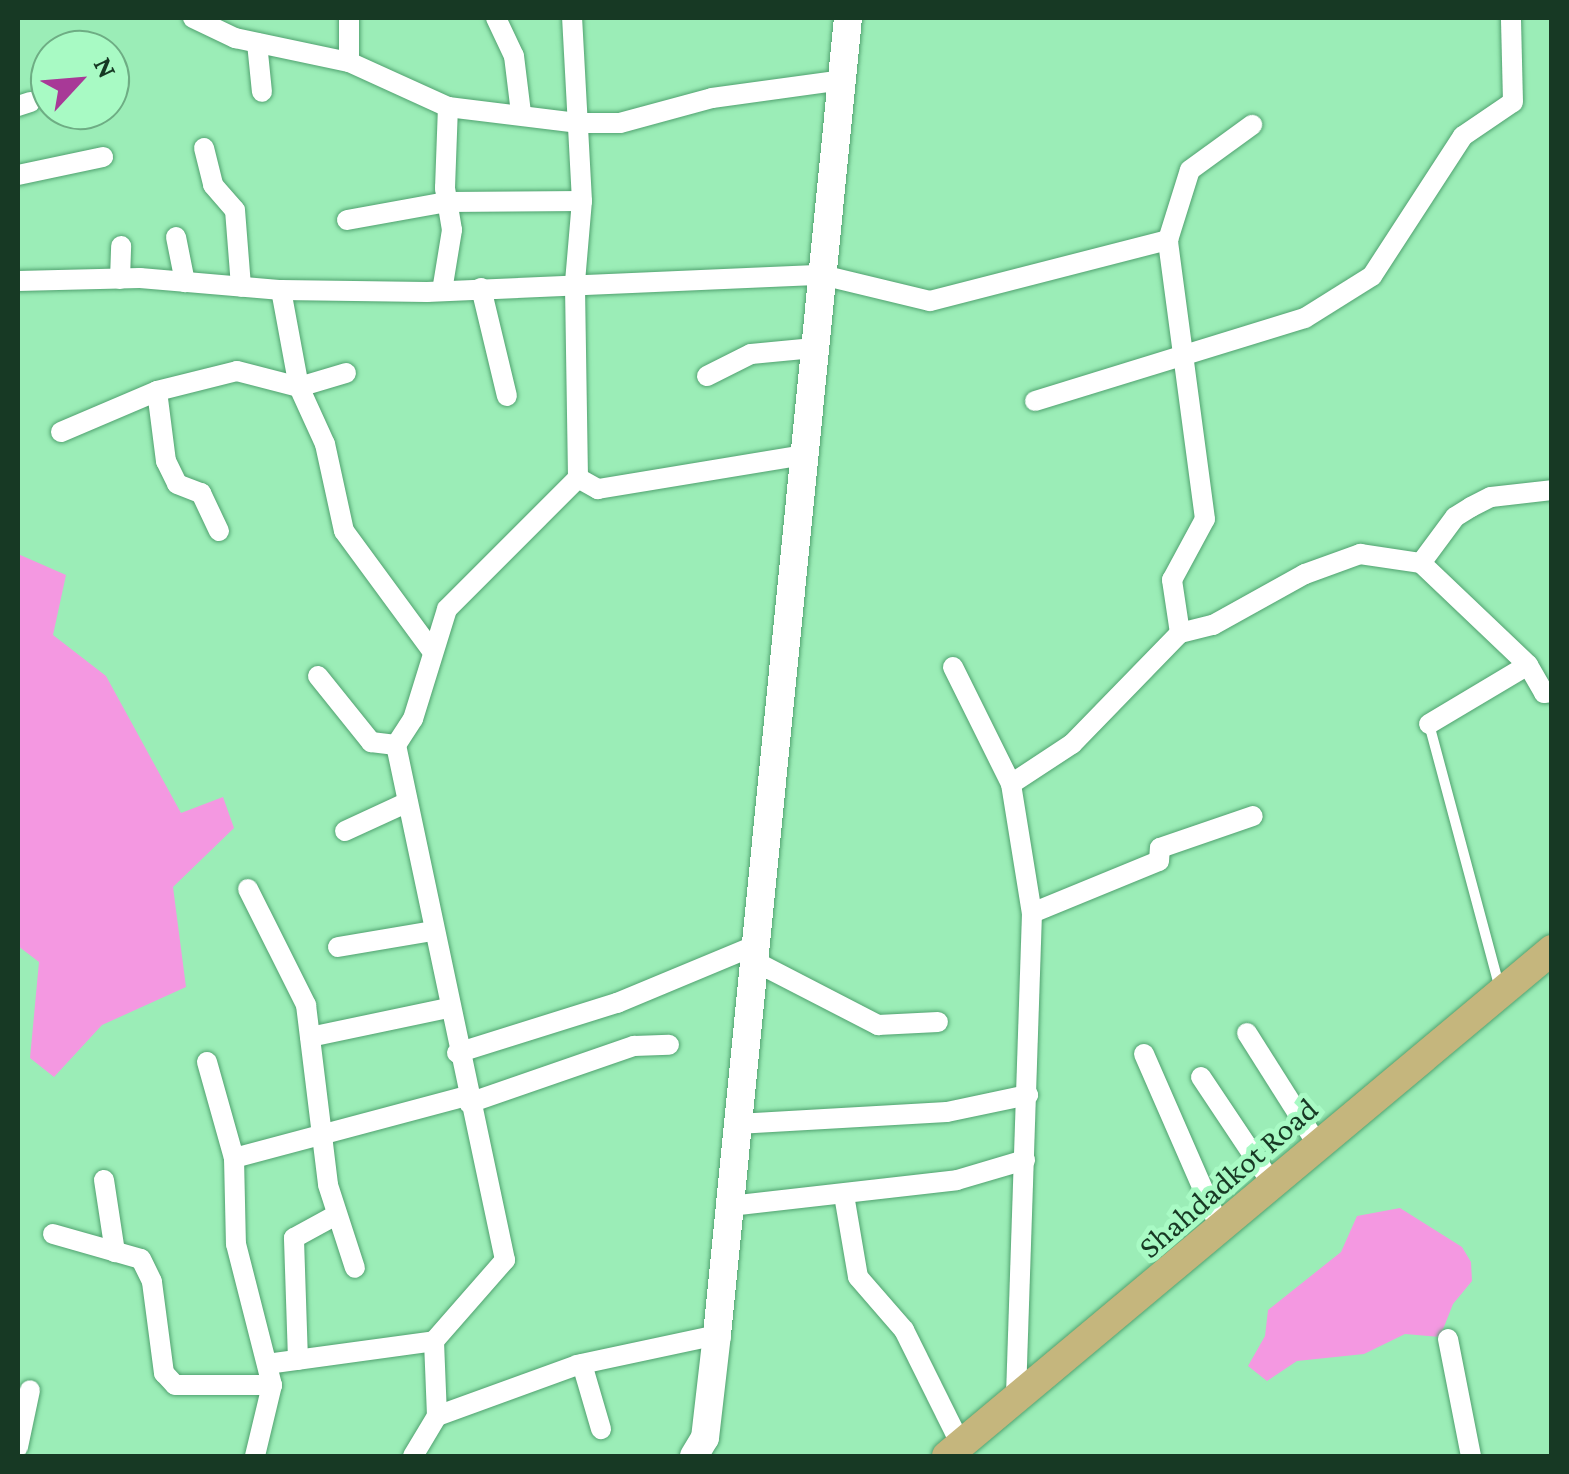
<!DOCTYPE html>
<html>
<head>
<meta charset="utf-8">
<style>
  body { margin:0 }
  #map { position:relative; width:1569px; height:1474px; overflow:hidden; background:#9bedb7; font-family:"Crimson Pro",serif }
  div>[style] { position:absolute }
  .water>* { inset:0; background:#f498e1 }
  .roads { filter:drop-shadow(0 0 2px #51a270) drop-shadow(0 0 2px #51a270) }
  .lane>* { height:10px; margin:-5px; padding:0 5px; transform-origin:5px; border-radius:5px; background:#fff }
  .street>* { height:20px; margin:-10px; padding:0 10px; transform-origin:10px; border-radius:10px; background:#fff }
  .secondary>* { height:28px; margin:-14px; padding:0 14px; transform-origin:14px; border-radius:14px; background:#fff }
  .primary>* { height:30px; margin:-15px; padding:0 15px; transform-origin:15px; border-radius:15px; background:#c5b67d }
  span { translate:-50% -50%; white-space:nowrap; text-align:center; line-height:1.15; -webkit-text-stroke:10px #a8fac4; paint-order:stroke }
  .street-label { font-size:32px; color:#173924 }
  .frame { position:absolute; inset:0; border:20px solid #173924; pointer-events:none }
  .north { position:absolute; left:30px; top:30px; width:100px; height:100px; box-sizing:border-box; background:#a8fac4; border:2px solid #6ead84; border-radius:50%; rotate:64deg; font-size:28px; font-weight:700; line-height:40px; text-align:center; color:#173924 }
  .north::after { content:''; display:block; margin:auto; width:35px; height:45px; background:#a83997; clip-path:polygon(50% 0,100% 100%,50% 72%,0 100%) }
</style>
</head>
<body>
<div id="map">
  <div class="water">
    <i style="clip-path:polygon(18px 554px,66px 575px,53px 635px,106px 676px,181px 813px,223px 797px,234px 828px,173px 887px,186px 987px,102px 1025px,54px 1077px,30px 1058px,39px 962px,18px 946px)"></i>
    <i style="clip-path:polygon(1400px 1208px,1462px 1247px,1471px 1262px,1472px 1281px,1453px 1304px,1440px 1337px,1405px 1334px,1364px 1354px,1297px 1361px,1267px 1381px,1248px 1366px,1265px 1336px,1268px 1310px,1341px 1252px,1357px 1216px)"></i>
  </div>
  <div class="roads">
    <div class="lane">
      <i style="left:1429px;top:724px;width:270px;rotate:75deg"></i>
    </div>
    <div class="street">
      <i style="left:193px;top:18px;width:47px;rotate:25.5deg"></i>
      <i style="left:235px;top:38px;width:116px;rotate:11.9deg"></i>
      <i style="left:349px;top:62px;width:109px;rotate:24.4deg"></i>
      <i style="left:448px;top:107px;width:132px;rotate:7deg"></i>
      <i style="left:579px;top:123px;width:41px"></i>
      <i style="left:620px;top:123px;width:95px;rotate:-15.2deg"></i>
      <i style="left:712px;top:98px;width:133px;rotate:-7.8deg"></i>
      <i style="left:349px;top:18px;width:44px;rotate:90deg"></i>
      <i style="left:496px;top:18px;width:42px;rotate:64.7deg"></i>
      <i style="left:514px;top:56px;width:57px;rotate:83deg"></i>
      <i style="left:257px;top:43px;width:49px;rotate:84.2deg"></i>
      <i style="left:18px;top:106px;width:13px;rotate:-18deg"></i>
      <i style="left:204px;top:148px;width:38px;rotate:76deg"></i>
      <i style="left:213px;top:185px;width:33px;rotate:49deg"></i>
      <i style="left:235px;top:210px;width:77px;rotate:85.5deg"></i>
      <i style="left:18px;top:175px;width:87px;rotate:-12deg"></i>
      <i style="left:347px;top:220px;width:102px;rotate:-10.2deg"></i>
      <i style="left:447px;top:202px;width:135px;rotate:-0.4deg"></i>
      <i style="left:176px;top:237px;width:46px;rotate:78.7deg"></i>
      <i style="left:120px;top:279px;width:33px;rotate:-88deg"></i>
      <i style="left:18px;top:281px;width:122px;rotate:-1.4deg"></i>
      <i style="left:140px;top:278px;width:142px;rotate:4.9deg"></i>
      <i style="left:281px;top:290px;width:146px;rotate:0.8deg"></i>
      <i style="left:427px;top:292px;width:395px;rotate:-2.5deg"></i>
      <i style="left:822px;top:275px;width:111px;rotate:13.5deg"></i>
      <i style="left:930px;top:301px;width:246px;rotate:-14.4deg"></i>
      <i style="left:481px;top:288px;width:111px;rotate:76.5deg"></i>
      <i style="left:281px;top:290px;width:99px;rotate:79.5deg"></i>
      <i style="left:299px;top:387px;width:63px;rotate:65.5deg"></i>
      <i style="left:325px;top:444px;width:89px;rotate:77.7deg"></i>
      <i style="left:344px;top:531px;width:149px;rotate:53.7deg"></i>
      <i style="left:442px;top:291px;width:62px;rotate:-80.7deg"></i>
      <i style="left:452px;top:230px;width:43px;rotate:-99.5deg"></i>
      <i style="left:445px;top:188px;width:81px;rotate:-87.9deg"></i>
      <i style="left:707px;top:376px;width:49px;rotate:-26.6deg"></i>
      <i style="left:751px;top:354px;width:63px;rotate:-5.4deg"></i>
      <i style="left:157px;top:391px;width:71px;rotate:82.7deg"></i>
      <i style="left:166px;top:461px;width:25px;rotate:64deg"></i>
      <i style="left:177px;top:484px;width:26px;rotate:21deg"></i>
      <i style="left:201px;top:493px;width:42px;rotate:64.7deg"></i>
      <i style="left:1035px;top:401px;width:282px;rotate:-17.1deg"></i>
      <i style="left:1305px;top:318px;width:79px;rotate:-32.1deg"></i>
      <i style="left:1372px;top:276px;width:167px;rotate:-57deg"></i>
      <i style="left:1463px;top:136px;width:60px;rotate:-34.2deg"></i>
      <i style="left:1513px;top:102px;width:84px;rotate:-91.4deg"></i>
      <i style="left:61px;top:432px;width:104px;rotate:-23.1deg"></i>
      <i style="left:157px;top:391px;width:82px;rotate:-14deg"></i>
      <i style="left:237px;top:371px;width:64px;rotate:14.5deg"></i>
      <i style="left:299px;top:387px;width:49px;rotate:-16.6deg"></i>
      <i style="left:578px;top:478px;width:23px;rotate:29deg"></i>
      <i style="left:598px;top:489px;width:208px;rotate:-9.4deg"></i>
      <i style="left:1421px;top:563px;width:57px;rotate:-53.5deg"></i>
      <i style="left:1455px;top:517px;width:19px;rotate:-32deg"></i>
      <i style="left:1471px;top:507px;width:22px;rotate:-27deg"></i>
      <i style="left:1491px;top:497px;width:61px;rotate:-6.5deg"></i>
      <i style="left:1180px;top:633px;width:54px;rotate:-98.6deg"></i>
      <i style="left:1172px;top:580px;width:69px;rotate:-61.6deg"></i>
      <i style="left:1205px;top:519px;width:281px;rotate:-97.6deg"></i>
      <i style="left:1168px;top:240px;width:73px;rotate:-72.6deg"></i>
      <i style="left:1190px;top:170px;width:77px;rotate:-36deg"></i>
      <i style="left:953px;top:667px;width:131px;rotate:63.6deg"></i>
      <i style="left:1011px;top:784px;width:131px;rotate:80.8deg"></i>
      <i style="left:1032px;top:913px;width:490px;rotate:91.9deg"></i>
      <i style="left:318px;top:676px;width:85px;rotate:51.2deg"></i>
      <i style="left:371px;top:742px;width:25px;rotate:7deg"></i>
      <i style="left:1429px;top:724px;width:115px;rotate:-30.8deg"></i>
      <i style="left:1011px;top:784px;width:73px;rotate:-33.3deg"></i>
      <i style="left:1072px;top:744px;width:155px;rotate:-45.8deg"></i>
      <i style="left:1180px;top:633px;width:34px;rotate:-14deg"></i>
      <i style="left:1213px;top:625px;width:105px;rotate:-29deg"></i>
      <i style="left:1305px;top:574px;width:59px;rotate:-20deg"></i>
      <i style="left:1360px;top:554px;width:62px;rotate:8.4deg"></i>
      <i style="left:1421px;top:563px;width:148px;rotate:43.6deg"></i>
      <i style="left:1528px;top:665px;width:32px;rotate:60deg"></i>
      <i style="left:1544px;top:693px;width:8px;rotate:-7deg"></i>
      <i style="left:345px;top:831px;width:69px;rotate:-24.7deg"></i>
      <i style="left:248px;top:889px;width:130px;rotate:63.4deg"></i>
      <i style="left:306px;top:1005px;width:181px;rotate:83deg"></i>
      <i style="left:328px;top:1185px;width:87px;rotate:72deg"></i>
      <i style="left:1032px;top:913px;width:137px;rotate:-22.3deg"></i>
      <i style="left:1159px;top:861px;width:13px;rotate:-86deg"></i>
      <i style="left:1160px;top:848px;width:98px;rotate:-19deg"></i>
      <i style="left:338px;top:947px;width:96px;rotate:-9.6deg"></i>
      <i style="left:752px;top:960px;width:142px;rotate:27.3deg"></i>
      <i style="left:878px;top:1025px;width:60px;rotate:-2.9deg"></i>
      <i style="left:1247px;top:1033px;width:135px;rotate:57.7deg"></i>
      <i style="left:310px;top:1037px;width:141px;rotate:-11.9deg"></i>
      <i style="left:457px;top:1053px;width:168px;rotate:-17.4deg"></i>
      <i style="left:617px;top:1003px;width:148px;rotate:-22.6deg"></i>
      <i style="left:1144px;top:1054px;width:192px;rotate:66.4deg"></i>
      <i style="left:207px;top:1062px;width:100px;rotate:74.3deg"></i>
      <i style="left:234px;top:1158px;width:86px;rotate:88.7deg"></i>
      <i style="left:236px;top:1244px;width:146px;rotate:75.7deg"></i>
      <i style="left:272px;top:1385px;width:73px;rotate:103.5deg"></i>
      <i style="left:1201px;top:1077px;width:130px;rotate:56.3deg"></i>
      <i style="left:469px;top:1103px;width:175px;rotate:-19.1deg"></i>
      <i style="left:634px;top:1046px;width:35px;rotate:-2deg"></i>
      <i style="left:737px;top:1124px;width:210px;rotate:-3.3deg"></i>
      <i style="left:947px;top:1112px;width:83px;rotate:-11.9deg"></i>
      <i style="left:234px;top:1158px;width:241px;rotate:-14.9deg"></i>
      <i style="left:104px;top:1180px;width:73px;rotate:81.3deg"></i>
      <i style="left:844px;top:1195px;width:83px;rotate:80.3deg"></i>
      <i style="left:858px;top:1277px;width:70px;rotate:49deg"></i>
      <i style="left:904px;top:1330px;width:128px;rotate:63.6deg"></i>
      <i style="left:730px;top:1206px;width:228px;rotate:-6.5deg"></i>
      <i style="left:957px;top:1180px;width:71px;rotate:-16.4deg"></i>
      <i style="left:53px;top:1234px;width:91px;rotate:15.9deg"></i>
      <i style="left:141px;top:1259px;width:25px;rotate:64deg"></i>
      <i style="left:152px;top:1282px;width:92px;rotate:82.5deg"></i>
      <i style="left:164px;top:1373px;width:16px;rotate:47deg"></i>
      <i style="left:175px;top:1385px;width:97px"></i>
      <i style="left:1448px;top:1339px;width:119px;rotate:78.9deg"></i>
      <i style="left:298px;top:1360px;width:122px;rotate:-91.9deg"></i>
      <i style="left:294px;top:1238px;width:48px;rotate:-28.7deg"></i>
      <i style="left:267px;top:1364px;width:169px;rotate:-7.8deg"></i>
      <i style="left:582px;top:1364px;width:68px;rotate:73.7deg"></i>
      <i style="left:437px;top:1416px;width:149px;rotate:-20deg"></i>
      <i style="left:577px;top:1365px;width:143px;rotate:-12.1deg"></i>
      <i style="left:18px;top:1447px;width:58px;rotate:-78.1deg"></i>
      <i style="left:413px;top:1456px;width:47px;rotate:-59deg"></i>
      <i style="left:437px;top:1416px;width:75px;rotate:-92.3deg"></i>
      <i style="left:434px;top:1341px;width:108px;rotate:-48.8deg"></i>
      <i style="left:505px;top:1260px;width:526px;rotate:-101.95deg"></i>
      <i style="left:396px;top:745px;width:31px;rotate:-57deg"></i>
      <i style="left:413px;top:719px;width:115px;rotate:-72.8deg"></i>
      <i style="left:447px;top:609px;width:185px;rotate:-45deg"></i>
      <i style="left:578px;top:478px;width:196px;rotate:-90.9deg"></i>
      <i style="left:575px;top:282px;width:81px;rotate:-85.1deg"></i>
      <i style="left:582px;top:201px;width:183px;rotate:-93.1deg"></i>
    </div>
    <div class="secondary">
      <i style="left:694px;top:1456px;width:21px;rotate:-59deg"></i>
      <i style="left:705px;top:1438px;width:104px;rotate:-83.4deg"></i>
      <i style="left:717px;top:1335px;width:1323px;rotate:-84.32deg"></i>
    </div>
    <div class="primary">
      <i style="left:947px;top:1456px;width:789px;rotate:-39.91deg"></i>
    </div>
  </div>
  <div class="street-label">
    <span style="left:1228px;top:1178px;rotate:-41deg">Shahdadkot Road</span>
  </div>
  <div class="frame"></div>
  <div class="north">N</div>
</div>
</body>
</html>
